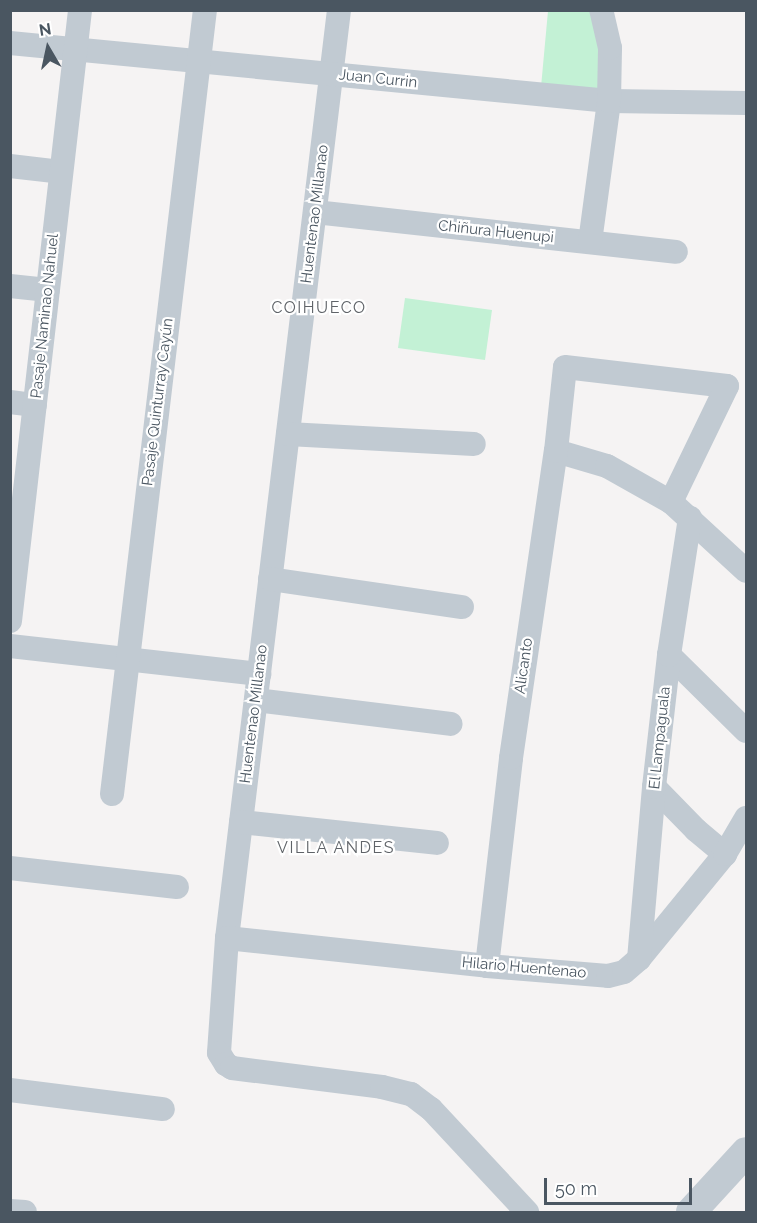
<!DOCTYPE html>
<html>
<head>
<meta charset="utf-8">
<style>
  body { margin:0 }
  #map { position:relative; width:757px; height:1223px; overflow:hidden; background:#f5f3f3; font-family:Raleway,sans-serif }
  div>[style] { position:absolute }
  .green>* { inset:0; background:#c3f1d5 }
  .minor>* { height:24px; margin:-12px; padding:0 12px; transform-origin:12px; border-radius:12px; background:#c1cad2 }
  .tertiary>* { height:30px; margin:-15px; padding:0 15px; transform-origin:15px; border-radius:15px; background:#c1cad2 }
  span { translate:-50% -50%; white-space:nowrap; text-align:center; line-height:1.15; -webkit-text-stroke:4.5px #fff; paint-order:stroke }
  .street-label { font-size:15px; color:#4a5661 }
  .neighbourhood-label { font-size:16px; color:#5f6368; letter-spacing:1.5px }
  .frame { position:absolute; inset:0; border:12px solid #4a5661; pointer-events:none }
  .north { position:absolute; left:18px; top:18px; width:60px; height:60px; -webkit-text-stroke:4px #fff; paint-order:stroke; rotate:351deg; font-size:16px; font-weight:700; line-height:24px; text-align:center; color:#4a5661 }
  .north::after { content:''; display:block; margin:auto; width:21px; height:27px; background:#4a5661; clip-path:polygon(50% 0,100% 100%,50% 72%,0 100%) }
  .scale { position:absolute; left:544px; top:1178px; width:148px; height:27px; box-sizing:border-box; border:3px solid #4a5661; border-top:0; padding-left:8px; font-size:18px; line-height:21px; white-space:nowrap; color:#4a5661; -webkit-text-stroke:4px #fff; paint-order:stroke }
</style>
</head>
<body>
<div id="map">
  <div class="green">
    <i style="clip-path:polygon(548px 11px,593px 11px,602px 46px,601px 93px,541px 87px)"></i>
    <i style="clip-path:polygon(405px 298px,492px 310px,485px 360px,398px 348px)"></i>
  </div>
  <div class="minor">
    <i style="left:339px;top:10px;width:935px;rotate:96.88deg"></i>
    <i style="left:227px;top:938px;width:115px;rotate:94deg"></i>
    <i style="left:219px;top:1053px;width:13px;rotate:58deg"></i>
    <i style="left:226px;top:1064px;width:7px;rotate:34deg"></i>
    <i style="left:232px;top:1068px;width:151px;rotate:7.2deg"></i>
    <i style="left:382px;top:1087px;width:30px;rotate:14deg"></i>
    <i style="left:411px;top:1094px;width:25px;rotate:37deg"></i>
    <i style="left:431px;top:1109px;width:141px;rotate:47deg"></i>
    <i style="left:10px;top:43px;width:602px;rotate:5.53deg"></i>
    <i style="left:609px;top:101px;width:137px;rotate:0.8deg"></i>
    <i style="left:10px;top:166px;width:51px;rotate:6.7deg"></i>
    <i style="left:315px;top:212px;width:363px;rotate:6.3deg"></i>
    <i style="left:590px;top:242px;width:142px;rotate:-82.3deg"></i>
    <i style="left:609px;top:101px;width:53px;rotate:-88.9deg"></i>
    <i style="left:610px;top:48px;width:39px;rotate:-103deg"></i>
    <i style="left:10px;top:286px;width:38px;rotate:6deg"></i>
    <i style="left:10px;top:402px;width:25px;rotate:7deg"></i>
    <i style="left:288px;top:434px;width:186px;rotate:3.1deg"></i>
    <i style="left:556px;top:451px;width:53px;rotate:16.4deg"></i>
    <i style="left:607px;top:466px;width:73px;rotate:29.4deg"></i>
    <i style="left:671px;top:502px;width:102px;rotate:42.6deg"></i>
    <i style="left:270px;top:579px;width:194px;rotate:8.3deg"></i>
    <i style="left:10px;top:621px;width:615px;rotate:-83.46deg"></i>
    <i style="left:10px;top:646px;width:251px;rotate:6.4deg"></i>
    <i style="left:669px;top:655px;width:108px;rotate:44.6deg"></i>
    <i style="left:256px;top:700px;width:196px;rotate:7deg"></i>
    <i style="left:654px;top:787px;width:60px;rotate:45.7deg"></i>
    <i style="left:696px;top:830px;width:38px;rotate:40deg"></i>
    <i style="left:112px;top:794px;width:789px;rotate:-83.24deg"></i>
    <i style="left:241px;top:822px;width:197px;rotate:6.1deg"></i>
    <i style="left:10px;top:868px;width:168px;rotate:6.5deg"></i>
    <i style="left:227px;top:938px;width:262px;rotate:6.1deg"></i>
    <i style="left:487px;top:966px;width:121px;rotate:4.7deg"></i>
    <i style="left:608px;top:976px;width:16px;rotate:-14deg"></i>
    <i style="left:624px;top:972px;width:20px;rotate:-41deg"></i>
    <i style="left:639px;top:959px;width:136px;rotate:-50.7deg"></i>
    <i style="left:725px;top:854px;width:42px;rotate:-59.7deg"></i>
    <i style="left:639px;top:959px;width:173px;rotate:-85deg"></i>
    <i style="left:654px;top:787px;width:133px;rotate:-83.5deg"></i>
    <i style="left:669px;top:655px;width:139px;rotate:-81.3deg"></i>
    <i style="left:487px;top:966px;width:209px;rotate:-83.4deg"></i>
    <i style="left:511px;top:758px;width:310px;rotate:-81.7deg"></i>
    <i style="left:556px;top:451px;width:84px;rotate:-83.9deg"></i>
    <i style="left:565px;top:367px;width:163px;rotate:6.7deg"></i>
    <i style="left:727px;top:386px;width:129px;rotate:115.8deg"></i>
    <i style="left:10px;top:1090px;width:154px;rotate:7.1deg"></i>
    <i style="left:10px;top:1211px;width:15px;rotate:4deg"></i>
  </div>
  <div class="tertiary">
    <i style="left:691px;top:1212px;width:81px;rotate:-47.5deg"></i>
  </div>
  <div class="street-label">
    <span style="left:378px;top:79px;rotate:6deg">Juan Currin</span>
    <span style="left:315px;top:214px;rotate:-83deg">Huentenao Millanao</span>
    <span style="left:496px;top:232px;rotate:6deg">Chiñura Huenupi</span>
    <span style="left:45px;top:316px;rotate:-84deg">Pasaje Naminao Nahuel</span>
    <span style="left:158px;top:402px;rotate:-83deg">Pasaje Quinturray Cayún</span>
    <span style="left:524px;top:666px;rotate:-82deg">Alicanto</span>
    <span style="left:254px;top:714px;rotate:-83deg">Huentenao Millanao</span>
    <span style="left:660px;top:738px;rotate:-84deg">El Lampaguala</span>
    <span style="left:524px;top:968px;rotate:5deg">Hilario Huentenao</span>
  </div>
  <div class="neighbourhood-label">
    <span style="left:319px;top:308px">COIHUECO</span>
    <span style="left:336px;top:848px">VILLA ANDES</span>
  </div>
  <div class="frame"></div>
  <div class="north">N</div>
  <div class="scale">50 m</div>
</div>
</body>
</html>
